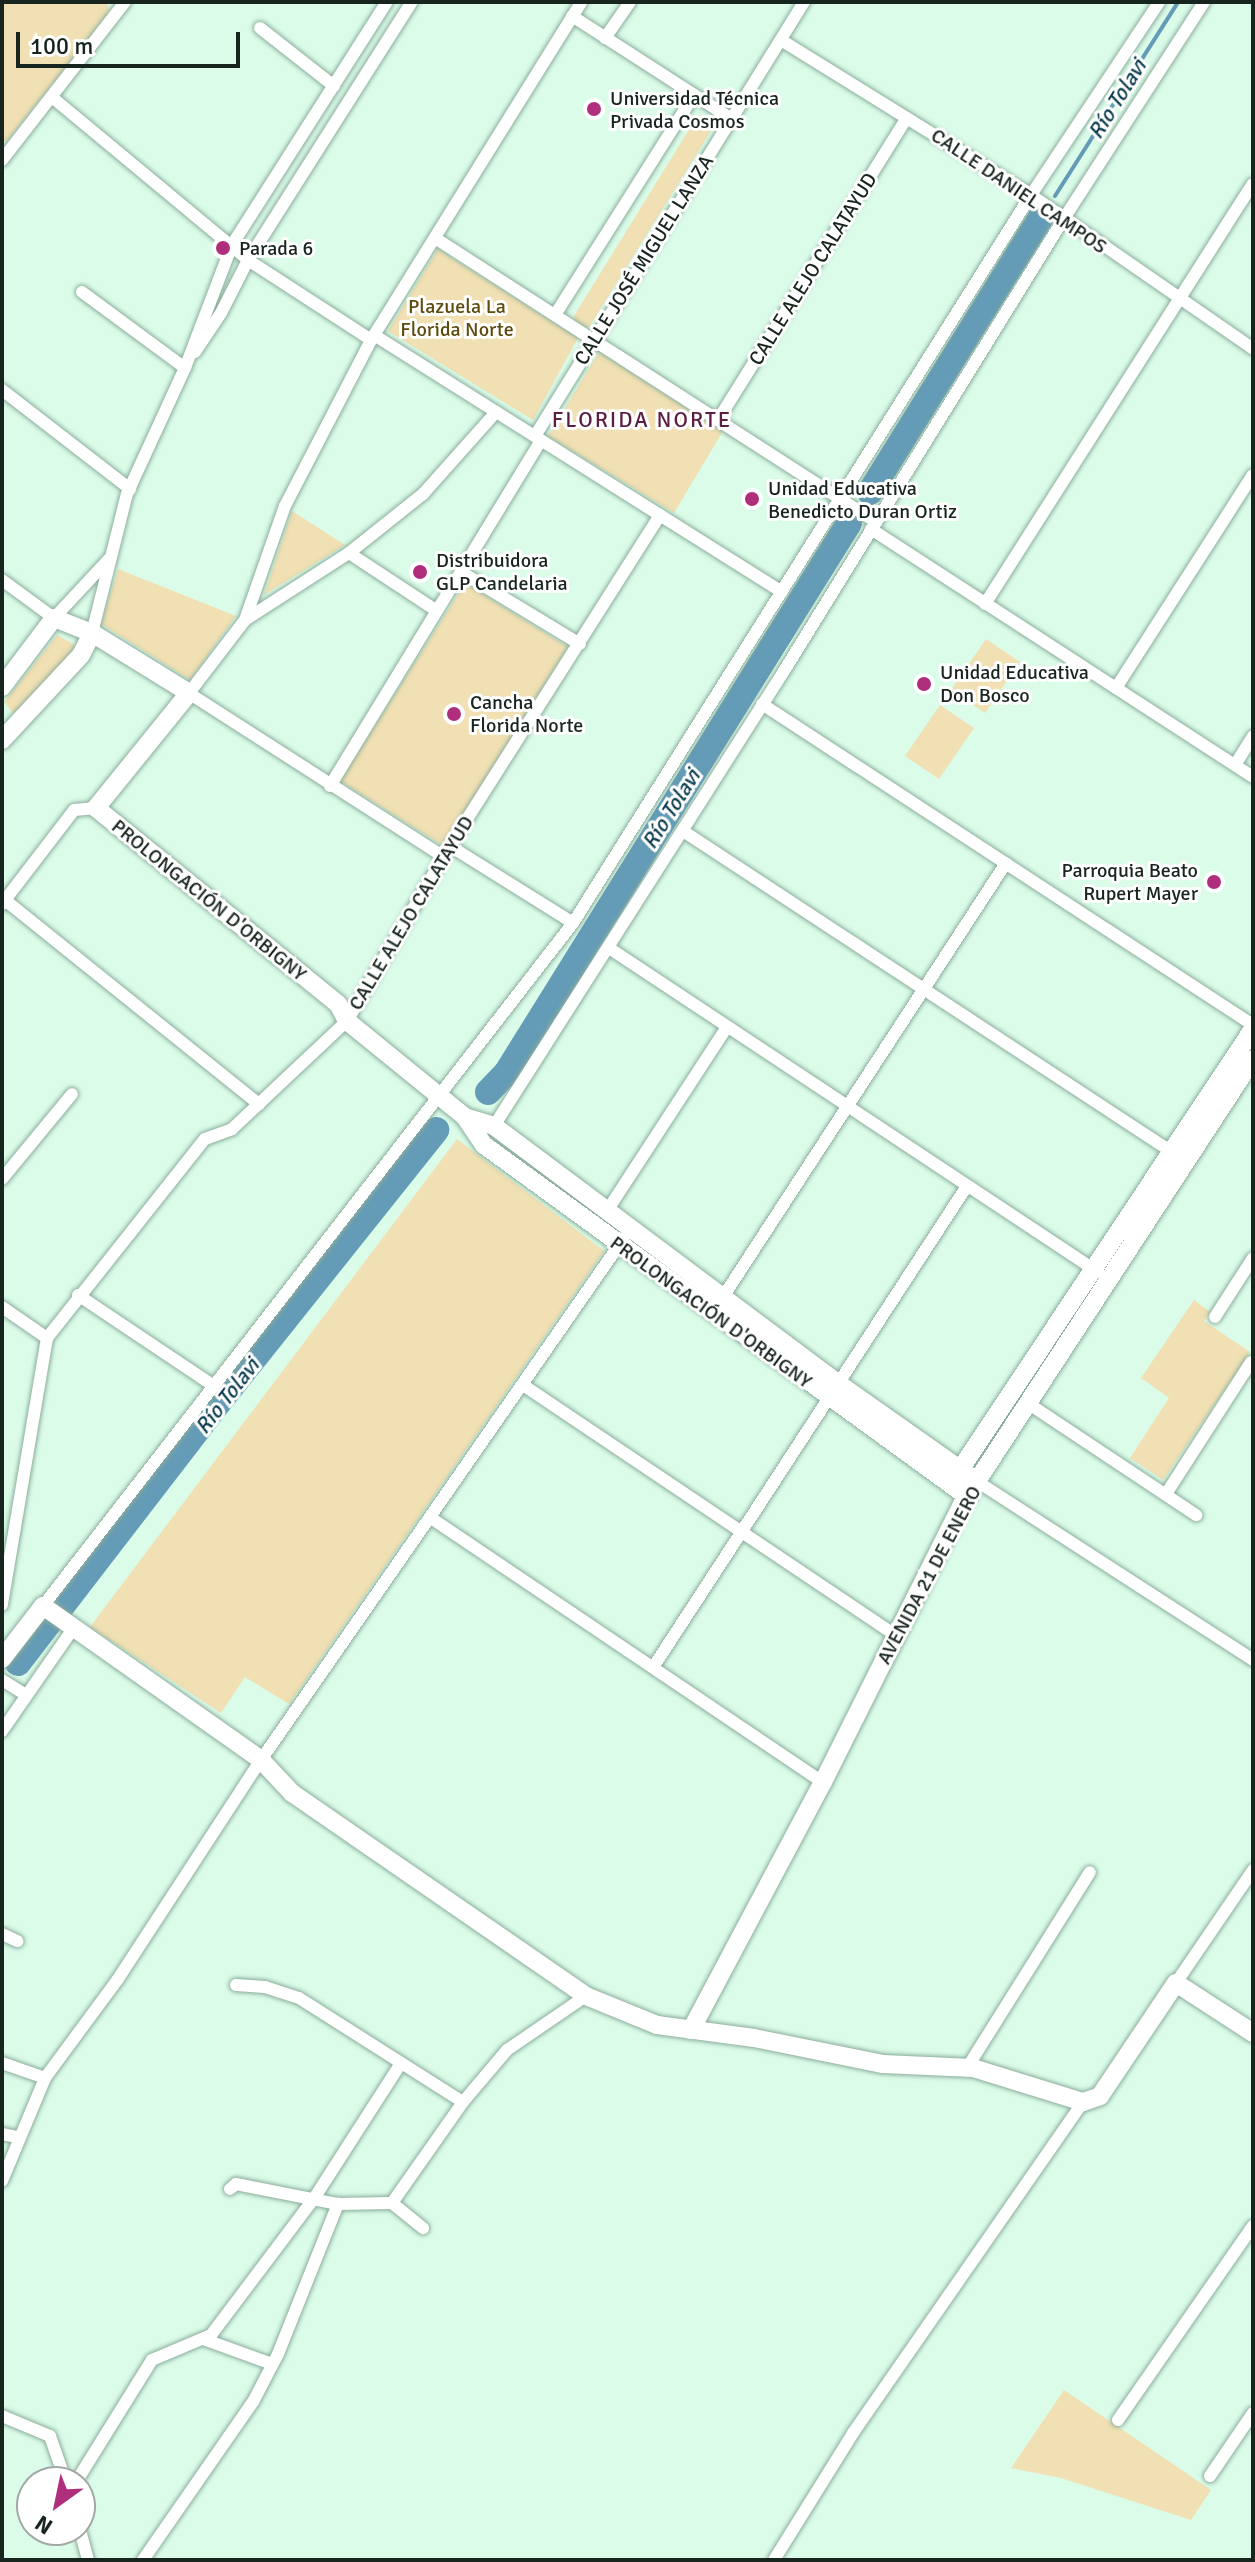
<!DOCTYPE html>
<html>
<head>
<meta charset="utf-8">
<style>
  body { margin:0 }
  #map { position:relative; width:1255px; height:2562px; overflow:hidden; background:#dafce9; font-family:Signika,sans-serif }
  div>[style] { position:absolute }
  .green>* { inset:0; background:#f0e0b3 }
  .stream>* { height:4px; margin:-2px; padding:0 2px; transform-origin:2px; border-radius:2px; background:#649bb6 }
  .river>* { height:26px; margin:-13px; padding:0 13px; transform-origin:13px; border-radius:13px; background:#649bb6 }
  .roads { filter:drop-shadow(0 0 2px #8cad9b) drop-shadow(0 0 2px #8cad9b) }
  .street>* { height:12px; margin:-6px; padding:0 6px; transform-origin:6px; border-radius:6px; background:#fff }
  .secondary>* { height:18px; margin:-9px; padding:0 9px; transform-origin:9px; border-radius:9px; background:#fff }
  .dots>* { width:22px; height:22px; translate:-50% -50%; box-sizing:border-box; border:4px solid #fff; border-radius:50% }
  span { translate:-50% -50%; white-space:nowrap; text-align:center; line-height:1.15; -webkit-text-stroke:6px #fff; paint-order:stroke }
  .poi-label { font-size:20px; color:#18251e }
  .left { translate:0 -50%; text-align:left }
  .right { translate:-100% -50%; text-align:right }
  .street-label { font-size:20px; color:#18251e }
  .park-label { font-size:20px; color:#5d4b0c }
  .water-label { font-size:22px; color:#0c3d50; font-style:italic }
  .neighbourhood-label { font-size:22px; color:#5b1e42; letter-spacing:2px }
  .frame { position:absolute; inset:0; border:4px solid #18251e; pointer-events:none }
  .north { position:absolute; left:16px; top:2466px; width:80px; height:80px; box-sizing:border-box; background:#fff; border:2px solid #a3a8a5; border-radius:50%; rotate:213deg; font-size:22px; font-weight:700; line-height:32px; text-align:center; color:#18251e }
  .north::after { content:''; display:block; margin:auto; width:28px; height:36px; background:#af2f7d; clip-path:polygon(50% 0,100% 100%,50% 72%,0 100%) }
  .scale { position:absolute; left:16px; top:32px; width:224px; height:36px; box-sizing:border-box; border:4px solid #18251e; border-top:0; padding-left:10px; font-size:24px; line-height:28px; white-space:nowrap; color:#18251e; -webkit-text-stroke:6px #fff; paint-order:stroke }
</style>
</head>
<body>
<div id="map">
  <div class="green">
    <i style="clip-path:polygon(2px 2px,106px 2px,109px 8px,108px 14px,6px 142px,2px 140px)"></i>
    <i style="clip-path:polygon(698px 115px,707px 116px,714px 126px,589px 327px,583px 327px,575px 323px,574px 316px)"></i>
    <i style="clip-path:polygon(438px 249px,578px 338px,533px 420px,388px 331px)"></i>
    <i style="clip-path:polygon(599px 352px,723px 431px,674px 513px,548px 436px)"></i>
    <i style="clip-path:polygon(292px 511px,345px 545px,264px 595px)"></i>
    <i style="clip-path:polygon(118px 569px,236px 616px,190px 680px,101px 624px)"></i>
    <i style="clip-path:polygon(465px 583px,568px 647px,443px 846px,340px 781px)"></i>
    <i style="clip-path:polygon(57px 635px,75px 645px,71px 653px,14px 714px,4px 702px)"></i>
    <i style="clip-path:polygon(986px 639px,1020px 662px,985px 713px,951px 690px)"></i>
    <i style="clip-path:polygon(940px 705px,974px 728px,939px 779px,905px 756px)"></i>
    <i style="clip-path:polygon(457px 1139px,604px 1251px,289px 1704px,245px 1677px,221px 1713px,90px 1627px)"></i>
    <i style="clip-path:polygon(1194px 1300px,1210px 1312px,1204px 1321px,1250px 1352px,1163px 1480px,1130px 1458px,1169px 1398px,1141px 1378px)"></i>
    <i style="clip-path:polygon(1064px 2390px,1211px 2490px,1191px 2520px,1061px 2478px,1011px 2468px)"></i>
  </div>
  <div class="stream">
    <i style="left:1055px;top:196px;width:230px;rotate:-57.6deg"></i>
  </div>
  <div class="river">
    <i style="left:870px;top:492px;width:324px;rotate:-58.1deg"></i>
    <i style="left:488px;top:1092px;width:28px;rotate:-46deg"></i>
    <i style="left:507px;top:1072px;width:647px;rotate:-58.08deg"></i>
    <i style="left:18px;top:1663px;width:312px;rotate:-52.4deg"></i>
    <i style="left:208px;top:1416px;width:366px;rotate:-51.4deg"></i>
  </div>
  <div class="roads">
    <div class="street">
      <i style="left:572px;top:16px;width:190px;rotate:32.8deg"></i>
      <i style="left:260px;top:28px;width:94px;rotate:38.1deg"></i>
      <i style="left:605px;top:38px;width:44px;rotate:-55.2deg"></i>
      <i style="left:781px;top:40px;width:294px;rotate:31.8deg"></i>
      <i style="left:1031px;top:195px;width:270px;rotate:34.7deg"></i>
      <i style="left:53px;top:98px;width:254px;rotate:39.7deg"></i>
      <i style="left:248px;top:260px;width:147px;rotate:33deg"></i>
      <i style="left:2px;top:160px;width:200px;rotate:-52.1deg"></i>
      <i style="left:435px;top:238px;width:525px;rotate:32.78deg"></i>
      <i style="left:82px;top:292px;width:128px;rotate:36.4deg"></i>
      <i style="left:555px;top:315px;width:260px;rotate:-57.7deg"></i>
      <i style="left:374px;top:335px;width:482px;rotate:32.2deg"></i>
      <i style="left:195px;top:352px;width:47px;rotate:-56.3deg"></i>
      <i style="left:221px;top:313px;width:59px;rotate:-63deg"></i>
      <i style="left:248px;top:260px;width:306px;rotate:-57.6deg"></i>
      <i style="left:2px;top:390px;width:162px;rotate:37.7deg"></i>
      <i style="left:718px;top:420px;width:356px;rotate:-58deg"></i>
      <i style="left:535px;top:436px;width:511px;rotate:-58.21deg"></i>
      <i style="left:871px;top:529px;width:455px;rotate:33deg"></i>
      <i style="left:349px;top:553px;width:105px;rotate:33.4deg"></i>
      <i style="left:461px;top:572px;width:139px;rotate:31.2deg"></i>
      <i style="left:2px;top:580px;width:64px;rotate:36.2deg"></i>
      <i style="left:54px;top:618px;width:81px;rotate:-47deg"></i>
      <i style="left:985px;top:604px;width:498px;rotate:-57.5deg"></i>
      <i style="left:245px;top:620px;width:124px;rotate:-32.8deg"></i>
      <i style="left:349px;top:553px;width:95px;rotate:-38.6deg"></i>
      <i style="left:423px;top:494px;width:110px;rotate:-48.3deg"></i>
      <i style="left:92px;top:633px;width:143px;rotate:-75.9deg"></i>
      <i style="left:127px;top:494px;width:139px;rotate:-65.3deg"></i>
      <i style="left:185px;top:368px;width:132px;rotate:-69.1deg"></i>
      <i style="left:232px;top:245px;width:288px;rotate:-57.5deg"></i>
      <i style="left:1116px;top:688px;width:253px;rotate:-57.3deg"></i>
      <i style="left:762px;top:704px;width:587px;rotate:33.18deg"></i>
      <i style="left:1235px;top:765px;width:34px;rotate:-58deg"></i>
      <i style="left:330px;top:786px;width:405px;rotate:-58.6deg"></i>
      <i style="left:683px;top:831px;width:589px;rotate:33.29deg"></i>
      <i style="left:450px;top:846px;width:145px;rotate:32deg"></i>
      <i style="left:444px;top:857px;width:303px;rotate:-147.3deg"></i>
      <i style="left:189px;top:693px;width:92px;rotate:-52.5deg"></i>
      <i style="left:245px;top:620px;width:121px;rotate:-70.7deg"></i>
      <i style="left:285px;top:506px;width:187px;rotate:-62.6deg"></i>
      <i style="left:371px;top:340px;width:398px;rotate:-58.1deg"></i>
      <i style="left:5px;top:900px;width:326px;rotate:38.8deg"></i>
      <i style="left:2px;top:904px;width:118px;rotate:-52.5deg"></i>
      <i style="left:74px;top:810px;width:22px;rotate:-5deg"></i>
      <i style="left:609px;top:948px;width:587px;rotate:33.53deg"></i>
      <i style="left:494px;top:1126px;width:540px;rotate:-57.49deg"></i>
      <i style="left:784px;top:671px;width:530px;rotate:-58.26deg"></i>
      <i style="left:1063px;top:220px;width:260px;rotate:-57.1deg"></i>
      <i style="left:2px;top:1179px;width:110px;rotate:-50.5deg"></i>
      <i style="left:607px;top:1211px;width:220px;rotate:-56.9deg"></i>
      <i style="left:78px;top:1295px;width:164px;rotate:33.8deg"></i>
      <i style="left:723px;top:1297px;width:518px;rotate:-56.89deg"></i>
      <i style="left:2px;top:1307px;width:55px;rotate:34.6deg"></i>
      <i style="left:47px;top:1338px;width:271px;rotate:99.6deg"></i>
      <i style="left:1215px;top:1317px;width:70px;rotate:-57.2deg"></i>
      <i style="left:47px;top:1338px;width:254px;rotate:-51.6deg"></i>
      <i style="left:205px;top:1139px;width:29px;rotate:-20deg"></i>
      <i style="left:232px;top:1129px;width:158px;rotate:-43.2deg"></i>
      <i style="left:347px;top:1021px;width:203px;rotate:-59.5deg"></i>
      <i style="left:450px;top:846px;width:392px;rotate:-57.6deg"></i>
      <i style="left:523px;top:1385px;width:447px;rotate:33.9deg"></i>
      <i style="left:1029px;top:1404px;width:201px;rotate:33.6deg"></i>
      <i style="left:978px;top:1482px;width:328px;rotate:32.9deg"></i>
      <i style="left:1166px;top:1494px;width:157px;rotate:-57.2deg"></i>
      <i style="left:431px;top:1518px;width:473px;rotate:34deg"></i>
      <i style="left:43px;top:1606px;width:865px;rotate:-52.19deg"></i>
      <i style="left:573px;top:923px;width:860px;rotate:-57.83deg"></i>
      <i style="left:1031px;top:195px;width:232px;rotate:-56.4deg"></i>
      <i style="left:654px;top:1666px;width:573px;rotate:-56.89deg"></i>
      <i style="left:2px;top:1680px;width:26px;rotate:32deg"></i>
      <i style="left:2px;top:1731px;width:124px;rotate:-55.2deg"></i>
      <i style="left:2px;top:1934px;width:17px;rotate:25deg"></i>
      <i style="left:1176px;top:1983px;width:137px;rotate:-55.7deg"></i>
      <i style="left:236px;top:1985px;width:29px;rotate:4deg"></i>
      <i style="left:265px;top:1987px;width:36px;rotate:18deg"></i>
      <i style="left:299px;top:1998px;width:194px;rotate:32.4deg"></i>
      <i style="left:2px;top:2063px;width:46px;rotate:19.2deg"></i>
      <i style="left:967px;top:2068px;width:231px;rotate:-57.9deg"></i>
      <i style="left:2px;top:2134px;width:16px;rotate:11deg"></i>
      <i style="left:2px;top:2181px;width:112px;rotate:-67.3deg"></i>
      <i style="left:45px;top:2078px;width:123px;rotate:-53.6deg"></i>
      <i style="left:118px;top:1979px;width:262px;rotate:-56.9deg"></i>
      <i style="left:261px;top:1760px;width:636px;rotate:-55.19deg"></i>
      <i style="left:230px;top:2189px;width:8px;rotate:-40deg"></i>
      <i style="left:236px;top:2184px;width:104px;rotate:11.1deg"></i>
      <i style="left:338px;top:2204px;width:54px;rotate:-1.1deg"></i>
      <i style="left:392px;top:2203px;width:40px;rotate:39deg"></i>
      <i style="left:392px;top:2203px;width:123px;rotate:-54.9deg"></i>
      <i style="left:463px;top:2102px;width:68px;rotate:-49.8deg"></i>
      <i style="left:507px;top:2050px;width:96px;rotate:-34.4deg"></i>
      <i style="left:203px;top:2339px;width:73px;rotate:19.9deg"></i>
      <i style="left:2px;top:2416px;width:52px;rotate:22.6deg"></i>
      <i style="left:50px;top:2436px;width:49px;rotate:70.8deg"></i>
      <i style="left:1118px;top:2420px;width:236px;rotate:-55.2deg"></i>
      <i style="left:1210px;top:2476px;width:76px;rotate:-55.7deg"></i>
      <i style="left:76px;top:2482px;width:144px;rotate:-58.1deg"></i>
      <i style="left:152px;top:2360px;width:64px;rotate:-23deg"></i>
      <i style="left:211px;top:2335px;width:173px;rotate:-53deg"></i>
      <i style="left:315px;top:2197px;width:159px;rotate:-57.3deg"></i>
      <i style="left:80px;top:2530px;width:31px;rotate:75deg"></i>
      <i style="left:143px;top:2560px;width:193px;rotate:-55.2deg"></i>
      <i style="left:253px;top:2402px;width:54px;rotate:-62.5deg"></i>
      <i style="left:278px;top:2354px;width:162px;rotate:-68.2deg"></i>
      <i style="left:774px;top:2560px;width:150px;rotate:-58.1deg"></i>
      <i style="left:853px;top:2433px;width:403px;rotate:-55.2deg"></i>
    </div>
    <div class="secondary">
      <i style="left:2px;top:687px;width:86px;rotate:-53deg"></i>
      <i style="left:54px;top:618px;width:41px;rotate:21.5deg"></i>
      <i style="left:92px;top:633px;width:114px;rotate:31.7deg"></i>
      <i style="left:189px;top:693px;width:148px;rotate:129deg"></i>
      <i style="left:96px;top:808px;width:311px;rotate:39deg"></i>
      <i style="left:338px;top:1004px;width:19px;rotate:62deg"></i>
      <i style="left:347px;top:1021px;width:152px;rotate:39.1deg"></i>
      <i style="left:465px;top:1117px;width:34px;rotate:56deg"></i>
      <i style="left:484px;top:1145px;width:598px;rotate:36.03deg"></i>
      <i style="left:2px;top:740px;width:116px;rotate:-47.1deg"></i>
      <i style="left:81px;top:655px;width:25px;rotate:-63deg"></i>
      <i style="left:465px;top:1117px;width:30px;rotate:17deg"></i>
      <i style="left:494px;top:1126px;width:431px;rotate:36.8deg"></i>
      <i style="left:839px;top:1384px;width:170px;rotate:35.2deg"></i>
      <i style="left:954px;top:1479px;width:540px;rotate:-56.4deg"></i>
      <i style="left:2px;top:1659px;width:67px;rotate:-52.3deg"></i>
      <i style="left:43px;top:1606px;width:267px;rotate:35.2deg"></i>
      <i style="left:261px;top:1760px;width:45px;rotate:46.8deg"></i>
      <i style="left:292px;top:1793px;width:357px;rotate:34.6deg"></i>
      <i style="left:586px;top:1996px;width:77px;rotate:22.2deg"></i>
      <i style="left:657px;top:2025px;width:98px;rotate:7.6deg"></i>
      <i style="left:754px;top:2038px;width:132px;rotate:11.4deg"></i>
      <i style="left:883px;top:2064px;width:90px;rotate:2.5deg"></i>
      <i style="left:973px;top:2068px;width:115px;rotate:17.2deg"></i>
      <i style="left:1083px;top:2102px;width:18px;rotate:-19deg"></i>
      <i style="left:1100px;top:2096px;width:136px;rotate:-56.1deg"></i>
      <i style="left:1176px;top:1983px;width:92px;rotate:33deg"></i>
      <i style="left:691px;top:2030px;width:281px;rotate:-62deg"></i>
      <i style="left:823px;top:1782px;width:311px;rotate:-63.4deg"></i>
      <i style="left:962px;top:1504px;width:532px;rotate:-56.82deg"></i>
    </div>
  </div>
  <div class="dots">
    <i style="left:594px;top:109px;background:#af2f7d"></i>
    <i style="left:223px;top:248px;background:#af2f7d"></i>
    <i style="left:752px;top:499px;background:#af2f7d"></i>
    <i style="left:420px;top:572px;background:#af2f7d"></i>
    <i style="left:924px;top:684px;background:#af2f7d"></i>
    <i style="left:454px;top:714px;background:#af2f7d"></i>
    <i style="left:1214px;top:882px;background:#af2f7d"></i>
  </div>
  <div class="poi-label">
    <span class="left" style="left:610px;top:110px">Universidad Técnica<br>Privada Cosmos</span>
    <span class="left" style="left:239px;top:248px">Parada 6</span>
    <span class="left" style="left:768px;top:500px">Unidad Educativa<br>Benedicto Duran Ortiz</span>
    <span class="left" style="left:436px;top:572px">Distribuidora<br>GLP Candelaria</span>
    <span class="left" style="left:940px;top:684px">Unidad Educativa<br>Don Bosco</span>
    <span class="left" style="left:470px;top:714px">Cancha<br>Florida Norte</span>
    <span class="right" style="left:1198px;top:882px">Parroquia Beato<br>Rupert Mayer</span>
  </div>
  <div class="street-label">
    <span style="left:1019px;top:191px;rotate:34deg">CALLE DANIEL CAMPOS</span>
    <span style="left:644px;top:260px;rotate:-58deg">CALLE JOSÉ MIGUEL LANZA</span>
    <span style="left:813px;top:269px;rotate:-58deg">CALLE ALEJO CALATAYUD</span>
    <span style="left:209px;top:900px;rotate:39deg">PROLONGACIÓN D'ORBIGNY</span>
    <span style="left:411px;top:913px;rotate:-59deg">CALLE ALEJO CALATAYUD</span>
    <span style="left:711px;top:1312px;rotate:36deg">PROLONGACIÓN D'ORBIGNY</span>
    <span style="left:929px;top:1575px;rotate:-62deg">AVENIDA 21 DE ENERO</span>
  </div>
  <div class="park-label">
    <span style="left:457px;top:318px">Plazuela La<br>Florida Norte</span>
  </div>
  <div class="water-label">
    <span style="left:1117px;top:99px;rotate:-58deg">Río Tolavi</span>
    <span style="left:671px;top:809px;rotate:-58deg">Río Tolavi</span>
    <span style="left:227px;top:1396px;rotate:-52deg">Río Tolavi</span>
  </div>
  <div class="neighbourhood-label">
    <span style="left:642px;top:420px">FLORIDA NORTE</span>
  </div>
  <div class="frame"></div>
  <div class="north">N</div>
  <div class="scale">100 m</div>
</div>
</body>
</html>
